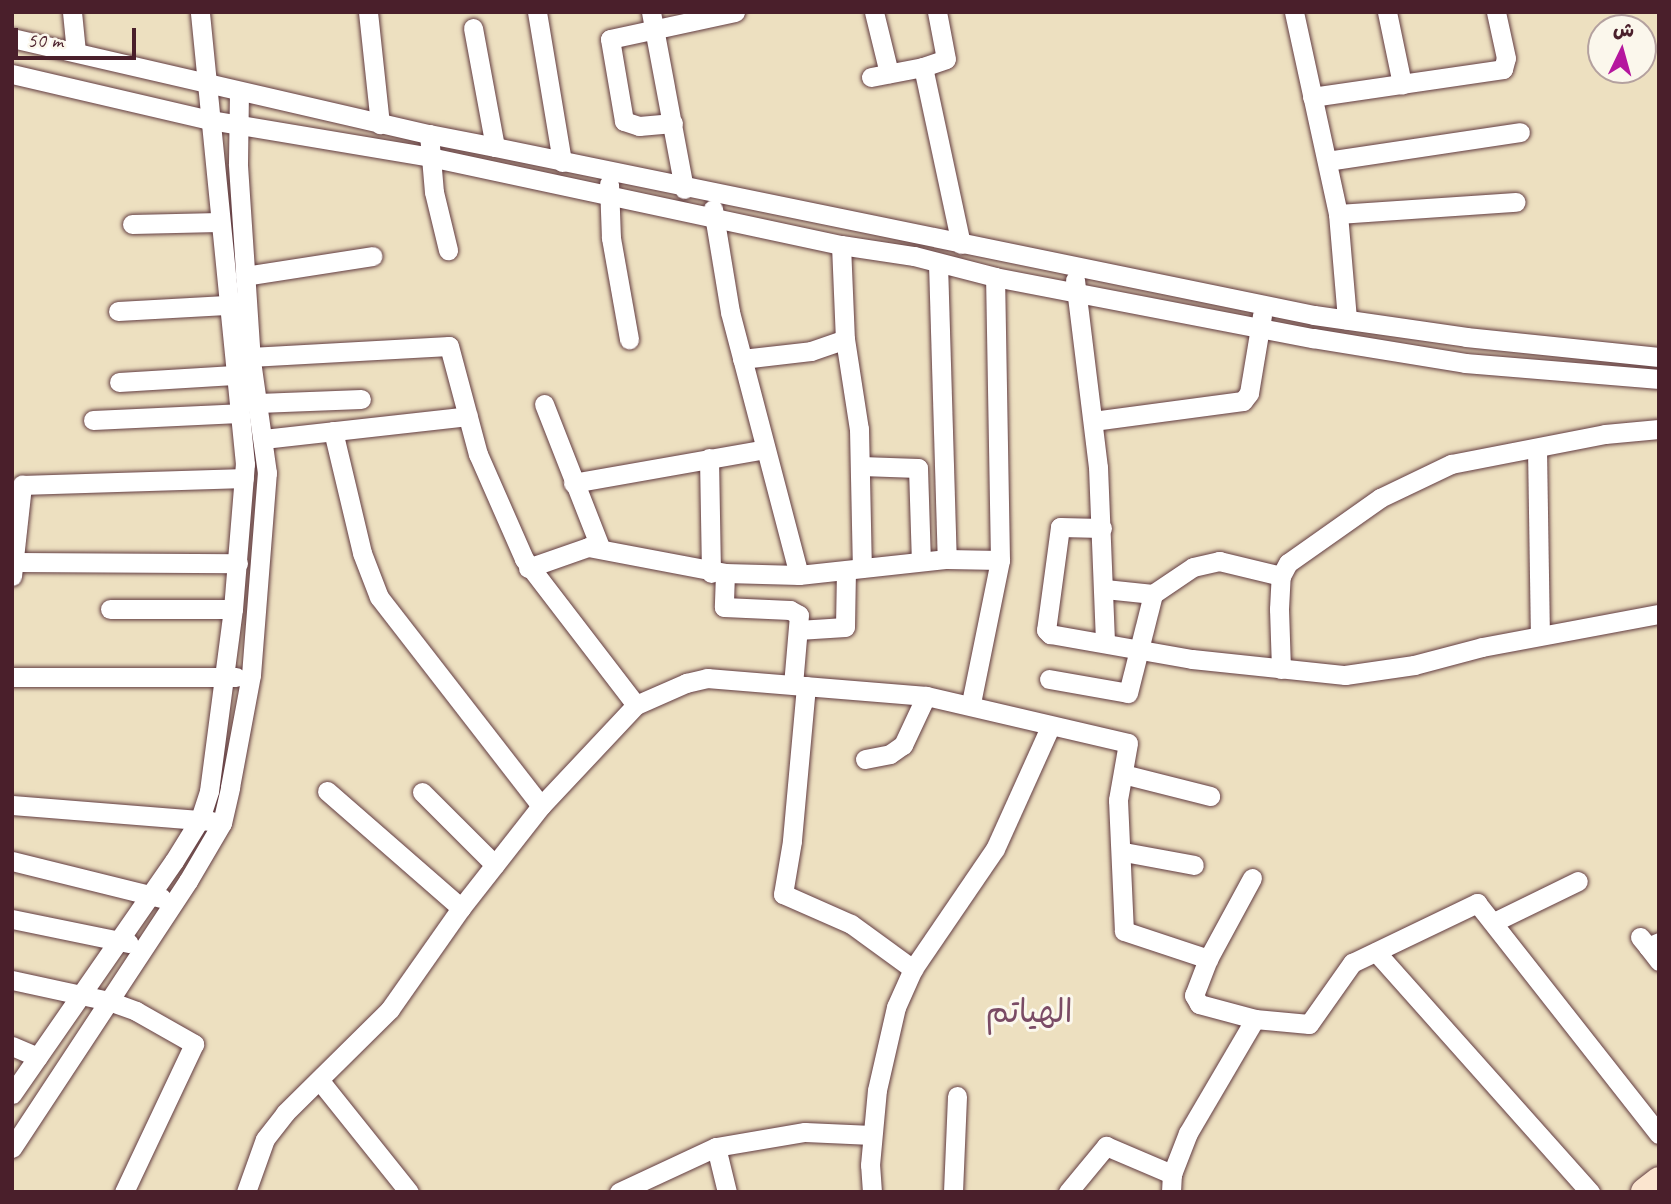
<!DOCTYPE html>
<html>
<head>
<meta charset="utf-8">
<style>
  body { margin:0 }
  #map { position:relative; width:1671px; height:1204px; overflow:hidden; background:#ede0c0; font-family:Caveat,"Playpen Sans Arabic",sans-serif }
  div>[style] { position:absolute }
  .roads { filter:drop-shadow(0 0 2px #623c41) drop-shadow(0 0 2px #623c41) }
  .street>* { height:19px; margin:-9.5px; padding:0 9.5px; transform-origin:9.5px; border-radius:9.5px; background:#fff }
  .secondary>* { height:28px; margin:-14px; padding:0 14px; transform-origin:14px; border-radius:14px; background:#fbe5cf }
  span { translate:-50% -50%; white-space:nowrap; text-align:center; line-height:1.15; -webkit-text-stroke:6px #fbf7ec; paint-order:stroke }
  .quarter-label { font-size:32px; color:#7a4b65 }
  .frame { position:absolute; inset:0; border:14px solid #4a1f2b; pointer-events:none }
  .north { position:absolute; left:1587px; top:14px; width:70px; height:70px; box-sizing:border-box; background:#fbf7ec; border:2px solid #b4a19f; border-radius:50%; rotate:5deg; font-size:19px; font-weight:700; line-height:28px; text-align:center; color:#4a1f2b }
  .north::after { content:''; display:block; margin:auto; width:24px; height:32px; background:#b5179e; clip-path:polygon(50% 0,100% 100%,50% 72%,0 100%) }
  .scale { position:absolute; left:14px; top:28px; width:122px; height:32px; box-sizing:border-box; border:4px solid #4a1f2b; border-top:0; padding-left:9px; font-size:21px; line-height:24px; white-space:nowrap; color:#4a1f2b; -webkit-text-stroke:5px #fbf7ec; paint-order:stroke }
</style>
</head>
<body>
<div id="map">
  <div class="roads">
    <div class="street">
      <i style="left:72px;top:12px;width:40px;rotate:84.3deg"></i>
      <i style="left:368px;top:12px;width:113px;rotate:83.9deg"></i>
      <i style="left:537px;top:12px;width:152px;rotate:80.5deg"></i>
      <i style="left:651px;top:12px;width:180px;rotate:79.4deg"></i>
      <i style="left:874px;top:12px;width:63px;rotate:76.2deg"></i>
      <i style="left:1294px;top:12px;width:207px;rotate:77.7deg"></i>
      <i style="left:1338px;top:214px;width:106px;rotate:85.1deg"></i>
      <i style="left:1387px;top:12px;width:74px;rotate:78.2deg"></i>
      <i style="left:473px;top:28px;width:121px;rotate:79.5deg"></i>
      <i style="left:495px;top:147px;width:836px;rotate:11.59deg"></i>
      <i style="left:1314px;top:315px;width:154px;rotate:8.2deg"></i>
      <i style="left:1466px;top:337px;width:194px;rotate:5.9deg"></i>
      <i style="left:12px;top:38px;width:428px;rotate:13deg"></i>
      <i style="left:429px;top:134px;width:58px;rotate:85.1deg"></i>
      <i style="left:434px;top:192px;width:60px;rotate:76.4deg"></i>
      <i style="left:923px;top:67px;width:24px;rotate:-19deg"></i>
      <i style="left:946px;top:59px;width:48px;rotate:-100.8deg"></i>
      <i style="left:12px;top:74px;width:203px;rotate:13.1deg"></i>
      <i style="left:210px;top:120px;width:223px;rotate:9.5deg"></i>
      <i style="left:430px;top:157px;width:420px;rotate:12.1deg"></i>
      <i style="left:841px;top:245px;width:74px;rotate:8.6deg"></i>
      <i style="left:914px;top:256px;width:84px;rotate:14.5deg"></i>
      <i style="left:995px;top:277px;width:324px;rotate:10.9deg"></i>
      <i style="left:1313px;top:338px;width:154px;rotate:9.3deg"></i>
      <i style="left:1465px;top:363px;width:195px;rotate:4.7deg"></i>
      <i style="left:871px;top:77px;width:53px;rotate:-10.9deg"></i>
      <i style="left:923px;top:67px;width:181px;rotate:77.9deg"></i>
      <i style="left:1312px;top:97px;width:193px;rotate:-8.3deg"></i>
      <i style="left:1503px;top:69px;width:11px;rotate:-75deg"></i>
      <i style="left:1506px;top:58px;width:47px;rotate:-102.3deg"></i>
      <i style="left:673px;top:123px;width:34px;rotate:175deg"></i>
      <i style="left:639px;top:126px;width:16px;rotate:-162deg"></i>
      <i style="left:624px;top:121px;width:83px;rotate:-99.7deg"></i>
      <i style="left:610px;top:39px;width:128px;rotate:-12.2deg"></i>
      <i style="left:429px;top:134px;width:67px;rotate:11.1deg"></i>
      <i style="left:1327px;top:161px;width:195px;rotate:-8.5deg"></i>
      <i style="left:609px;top:184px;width:54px;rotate:87.9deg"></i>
      <i style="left:611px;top:238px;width:103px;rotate:79.9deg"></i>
      <i style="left:713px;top:209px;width:104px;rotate:80.6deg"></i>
      <i style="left:730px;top:312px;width:272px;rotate:75.3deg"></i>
      <i style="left:1338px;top:214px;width:178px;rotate:-3.9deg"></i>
      <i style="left:132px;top:224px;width:87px;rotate:-1.3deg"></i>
      <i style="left:841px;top:245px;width:94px;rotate:87.6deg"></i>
      <i style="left:845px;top:339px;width:91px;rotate:81.2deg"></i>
      <i style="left:859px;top:429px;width:139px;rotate:88.8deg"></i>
      <i style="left:938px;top:263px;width:296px;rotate:88.3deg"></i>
      <i style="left:245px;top:276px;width:129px;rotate:-8.9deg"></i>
      <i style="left:1075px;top:280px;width:188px;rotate:83deg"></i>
      <i style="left:1098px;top:467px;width:175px;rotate:87.7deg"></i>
      <i style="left:118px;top:311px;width:108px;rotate:-3.2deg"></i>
      <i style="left:250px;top:357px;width:199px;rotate:-3.2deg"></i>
      <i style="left:449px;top:346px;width:112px;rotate:75deg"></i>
      <i style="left:478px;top:454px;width:115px;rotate:66.3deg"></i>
      <i style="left:524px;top:559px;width:184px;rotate:52.5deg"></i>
      <i style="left:742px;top:359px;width:69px;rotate:-6.6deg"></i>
      <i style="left:811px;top:351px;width:36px;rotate:-19deg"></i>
      <i style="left:119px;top:382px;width:115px;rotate:-3.5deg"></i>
      <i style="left:258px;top:403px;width:103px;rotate:-2.2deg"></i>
      <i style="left:544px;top:404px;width:154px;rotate:68.6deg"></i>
      <i style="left:93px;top:420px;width:146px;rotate:-2.7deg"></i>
      <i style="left:1093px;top:421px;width:151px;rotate:-7.6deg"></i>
      <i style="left:1243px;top:401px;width:10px;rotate:-53deg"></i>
      <i style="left:1249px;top:393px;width:79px;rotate:-80.5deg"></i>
      <i style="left:333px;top:431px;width:125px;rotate:76.6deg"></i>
      <i style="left:362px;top:553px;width:47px;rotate:68.9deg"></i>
      <i style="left:379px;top:597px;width:264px;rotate:52.2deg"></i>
      <i style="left:264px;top:439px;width:205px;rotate:-6.4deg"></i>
      <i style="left:1537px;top:448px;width:187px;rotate:89.1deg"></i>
      <i style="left:709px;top:458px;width:115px;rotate:89deg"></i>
      <i style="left:861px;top:466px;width:57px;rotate:2deg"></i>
      <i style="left:918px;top:468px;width:93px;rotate:88.2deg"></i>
      <i style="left:573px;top:483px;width:195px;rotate:-10deg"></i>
      <i style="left:1102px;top:528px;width:42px;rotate:-178.6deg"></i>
      <i style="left:1060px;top:527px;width:104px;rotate:97.7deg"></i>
      <i style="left:1046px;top:630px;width:6px;rotate:45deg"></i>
      <i style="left:1050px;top:634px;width:144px;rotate:10deg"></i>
      <i style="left:1192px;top:659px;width:154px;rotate:6deg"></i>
      <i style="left:1345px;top:675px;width:70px;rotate:-8.2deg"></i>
      <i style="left:1414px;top:665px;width:70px;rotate:-14.8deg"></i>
      <i style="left:1482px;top:647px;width:180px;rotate:-10.6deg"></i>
      <i style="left:15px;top:562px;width:223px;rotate:0.3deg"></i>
      <i style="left:528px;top:568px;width:64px;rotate:-19.3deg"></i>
      <i style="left:588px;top:547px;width:139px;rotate:10.7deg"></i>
      <i style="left:725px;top:573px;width:74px;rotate:1.5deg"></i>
      <i style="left:799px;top:575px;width:149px;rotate:-6.2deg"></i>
      <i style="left:947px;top:559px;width:53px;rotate:1.1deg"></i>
      <i style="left:725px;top:573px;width:34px;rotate:92deg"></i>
      <i style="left:724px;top:607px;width:66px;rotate:2.6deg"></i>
      <i style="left:790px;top:610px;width:10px;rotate:29deg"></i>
      <i style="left:799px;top:615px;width:70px;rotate:94.9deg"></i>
      <i style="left:12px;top:576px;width:92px;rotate:-83.7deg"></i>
      <i style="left:22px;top:485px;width:222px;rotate:-1.8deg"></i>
      <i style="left:1105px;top:589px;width:48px;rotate:5.9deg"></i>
      <i style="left:1153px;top:594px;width:48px;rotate:-34deg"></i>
      <i style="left:1193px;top:567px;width:27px;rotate:-13deg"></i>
      <i style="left:1219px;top:561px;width:64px;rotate:13.6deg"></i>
      <i style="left:110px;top:609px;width:123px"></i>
      <i style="left:798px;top:630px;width:47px;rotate:-3.7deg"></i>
      <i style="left:845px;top:627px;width:56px;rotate:-89deg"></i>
      <i style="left:1281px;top:669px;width:60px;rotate:-91.9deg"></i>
      <i style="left:1279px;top:609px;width:33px;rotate:-87deg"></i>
      <i style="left:1281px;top:576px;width:15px;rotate:-62deg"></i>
      <i style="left:1288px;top:563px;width:113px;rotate:-35.2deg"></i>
      <i style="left:1380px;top:498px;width:79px;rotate:-25.6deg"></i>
      <i style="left:1451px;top:464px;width:157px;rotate:-11deg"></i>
      <i style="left:1605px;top:434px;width:54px;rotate:-5.3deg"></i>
      <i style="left:12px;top:677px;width:224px"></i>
      <i style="left:1049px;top:679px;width:80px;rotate:10deg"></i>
      <i style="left:1128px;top:693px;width:102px;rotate:-75.8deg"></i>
      <i style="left:806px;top:686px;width:156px;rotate:95.2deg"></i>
      <i style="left:792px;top:841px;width:54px;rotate:99.6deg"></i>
      <i style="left:783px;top:894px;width:74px;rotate:23.8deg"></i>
      <i style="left:851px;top:924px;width:77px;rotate:36deg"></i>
      <i style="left:971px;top:703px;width:146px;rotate:-78.5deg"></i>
      <i style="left:1000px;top:560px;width:283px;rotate:-91deg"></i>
      <i style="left:865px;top:759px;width:25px;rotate:-11deg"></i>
      <i style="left:890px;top:754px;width:16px;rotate:-35deg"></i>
      <i style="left:903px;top:745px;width:54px;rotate:-64.9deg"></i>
      <i style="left:1123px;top:774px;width:90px;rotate:14.2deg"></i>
      <i style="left:327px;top:791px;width:178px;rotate:41.1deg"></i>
      <i style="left:422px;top:792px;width:103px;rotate:45deg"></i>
      <i style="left:12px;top:805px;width:200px;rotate:4.6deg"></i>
      <i style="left:1124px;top:852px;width:71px;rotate:10.5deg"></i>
      <i style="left:12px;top:861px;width:154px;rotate:13.9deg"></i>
      <i style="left:1252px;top:878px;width:92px;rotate:118.5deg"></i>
      <i style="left:1208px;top:959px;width:39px;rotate:111deg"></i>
      <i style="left:1194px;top:995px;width:10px;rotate:61deg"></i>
      <i style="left:1199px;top:1004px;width:58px;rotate:15deg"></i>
      <i style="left:1255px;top:1019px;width:54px;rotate:5.3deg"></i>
      <i style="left:1309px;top:1024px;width:75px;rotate:-54.8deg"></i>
      <i style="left:1352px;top:963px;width:139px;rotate:-25.6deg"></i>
      <i style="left:1477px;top:903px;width:294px;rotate:51.8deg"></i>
      <i style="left:12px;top:919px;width:119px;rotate:11.6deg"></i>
      <i style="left:1496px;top:921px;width:91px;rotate:-26deg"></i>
      <i style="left:1640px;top:937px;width:13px;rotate:51deg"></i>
      <i style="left:1648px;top:947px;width:12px;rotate:-24deg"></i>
      <i style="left:1648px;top:947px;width:18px;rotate:52deg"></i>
      <i style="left:1376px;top:952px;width:322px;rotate:48.3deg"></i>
      <i style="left:12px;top:980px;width:99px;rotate:12.2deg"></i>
      <i style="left:109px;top:1001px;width:29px;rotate:20deg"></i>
      <i style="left:136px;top:1011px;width:67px;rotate:29.6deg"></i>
      <i style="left:194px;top:1044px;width:164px;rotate:115.3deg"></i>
      <i style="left:12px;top:1046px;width:28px;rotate:23deg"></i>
      <i style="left:320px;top:1081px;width:142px;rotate:51.3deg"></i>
      <i style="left:12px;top:1094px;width:284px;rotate:-55.2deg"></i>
      <i style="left:174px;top:861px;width:49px;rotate:-58.2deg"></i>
      <i style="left:200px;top:819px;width:29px;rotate:-72deg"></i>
      <i style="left:209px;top:791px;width:184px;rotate:-82.5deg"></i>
      <i style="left:233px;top:609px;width:145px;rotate:-85.3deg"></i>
      <i style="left:245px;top:464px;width:454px;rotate:-95.7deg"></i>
      <i style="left:716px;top:1147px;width:46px;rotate:76.3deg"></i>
      <i style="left:12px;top:1148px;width:320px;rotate:-56.6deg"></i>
      <i style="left:188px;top:881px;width:67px;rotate:-59.6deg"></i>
      <i style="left:222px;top:823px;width:37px;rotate:-77deg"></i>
      <i style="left:230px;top:787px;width:114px;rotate:-79.4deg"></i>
      <i style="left:251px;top:675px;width:203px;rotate:-85.5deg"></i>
      <i style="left:267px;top:473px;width:113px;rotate:-98.1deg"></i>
      <i style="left:251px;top:361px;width:198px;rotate:-93.8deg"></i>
      <i style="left:238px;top:163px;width:71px;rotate:-89.2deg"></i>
      <i style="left:246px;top:1192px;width:56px;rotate:-70.3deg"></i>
      <i style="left:265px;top:1139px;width:33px;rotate:-52deg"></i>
      <i style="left:285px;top:1113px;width:148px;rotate:-44.7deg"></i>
      <i style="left:390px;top:1009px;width:123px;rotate:-54.9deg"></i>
      <i style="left:461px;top:908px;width:130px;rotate:-51.9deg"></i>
      <i style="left:541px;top:806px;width:139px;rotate:-46.8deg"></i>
      <i style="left:636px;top:705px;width:55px;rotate:-23.7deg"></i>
      <i style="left:686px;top:683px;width:22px;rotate:-13deg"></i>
      <i style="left:707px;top:678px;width:220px;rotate:4.7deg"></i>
      <i style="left:926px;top:696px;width:207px;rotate:13.1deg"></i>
      <i style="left:1128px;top:743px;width:58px;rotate:100deg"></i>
      <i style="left:1118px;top:800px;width:131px;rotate:87.4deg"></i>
      <i style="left:1124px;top:931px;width:89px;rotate:18.4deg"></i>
      <i style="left:619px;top:1192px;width:107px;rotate:-24.9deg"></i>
      <i style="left:716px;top:1147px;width:90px;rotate:-9.6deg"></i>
      <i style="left:805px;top:1132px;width:67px;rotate:2.6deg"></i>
      <i style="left:872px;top:1192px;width:27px;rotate:-94deg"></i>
      <i style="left:870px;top:1165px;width:75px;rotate:-84.7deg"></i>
      <i style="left:877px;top:1090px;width:85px;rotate:-77.1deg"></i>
      <i style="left:896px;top:1007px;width:42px;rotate:-65.9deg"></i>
      <i style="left:913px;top:969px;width:145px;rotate:-55.7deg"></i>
      <i style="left:995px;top:849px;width:134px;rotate:-65.7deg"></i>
      <i style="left:953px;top:1192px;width:96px;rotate:-87.6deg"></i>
      <i style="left:1068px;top:1192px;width:60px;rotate:-50.4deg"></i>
      <i style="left:1106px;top:1146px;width:72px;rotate:23deg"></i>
      <i style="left:1171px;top:1192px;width:18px;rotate:-87deg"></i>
      <i style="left:1172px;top:1174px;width:44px;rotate:-68.7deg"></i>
      <i style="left:1188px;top:1133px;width:132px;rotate:-59.6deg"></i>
    </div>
    <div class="secondary">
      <i style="left:1645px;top:1192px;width:18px;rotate:-38deg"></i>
    </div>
  </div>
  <div class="quarter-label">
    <span style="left:1029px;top:1012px">الهياتم</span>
  </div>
  <div class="frame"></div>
  <div class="north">ش</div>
  <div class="scale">50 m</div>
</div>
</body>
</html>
